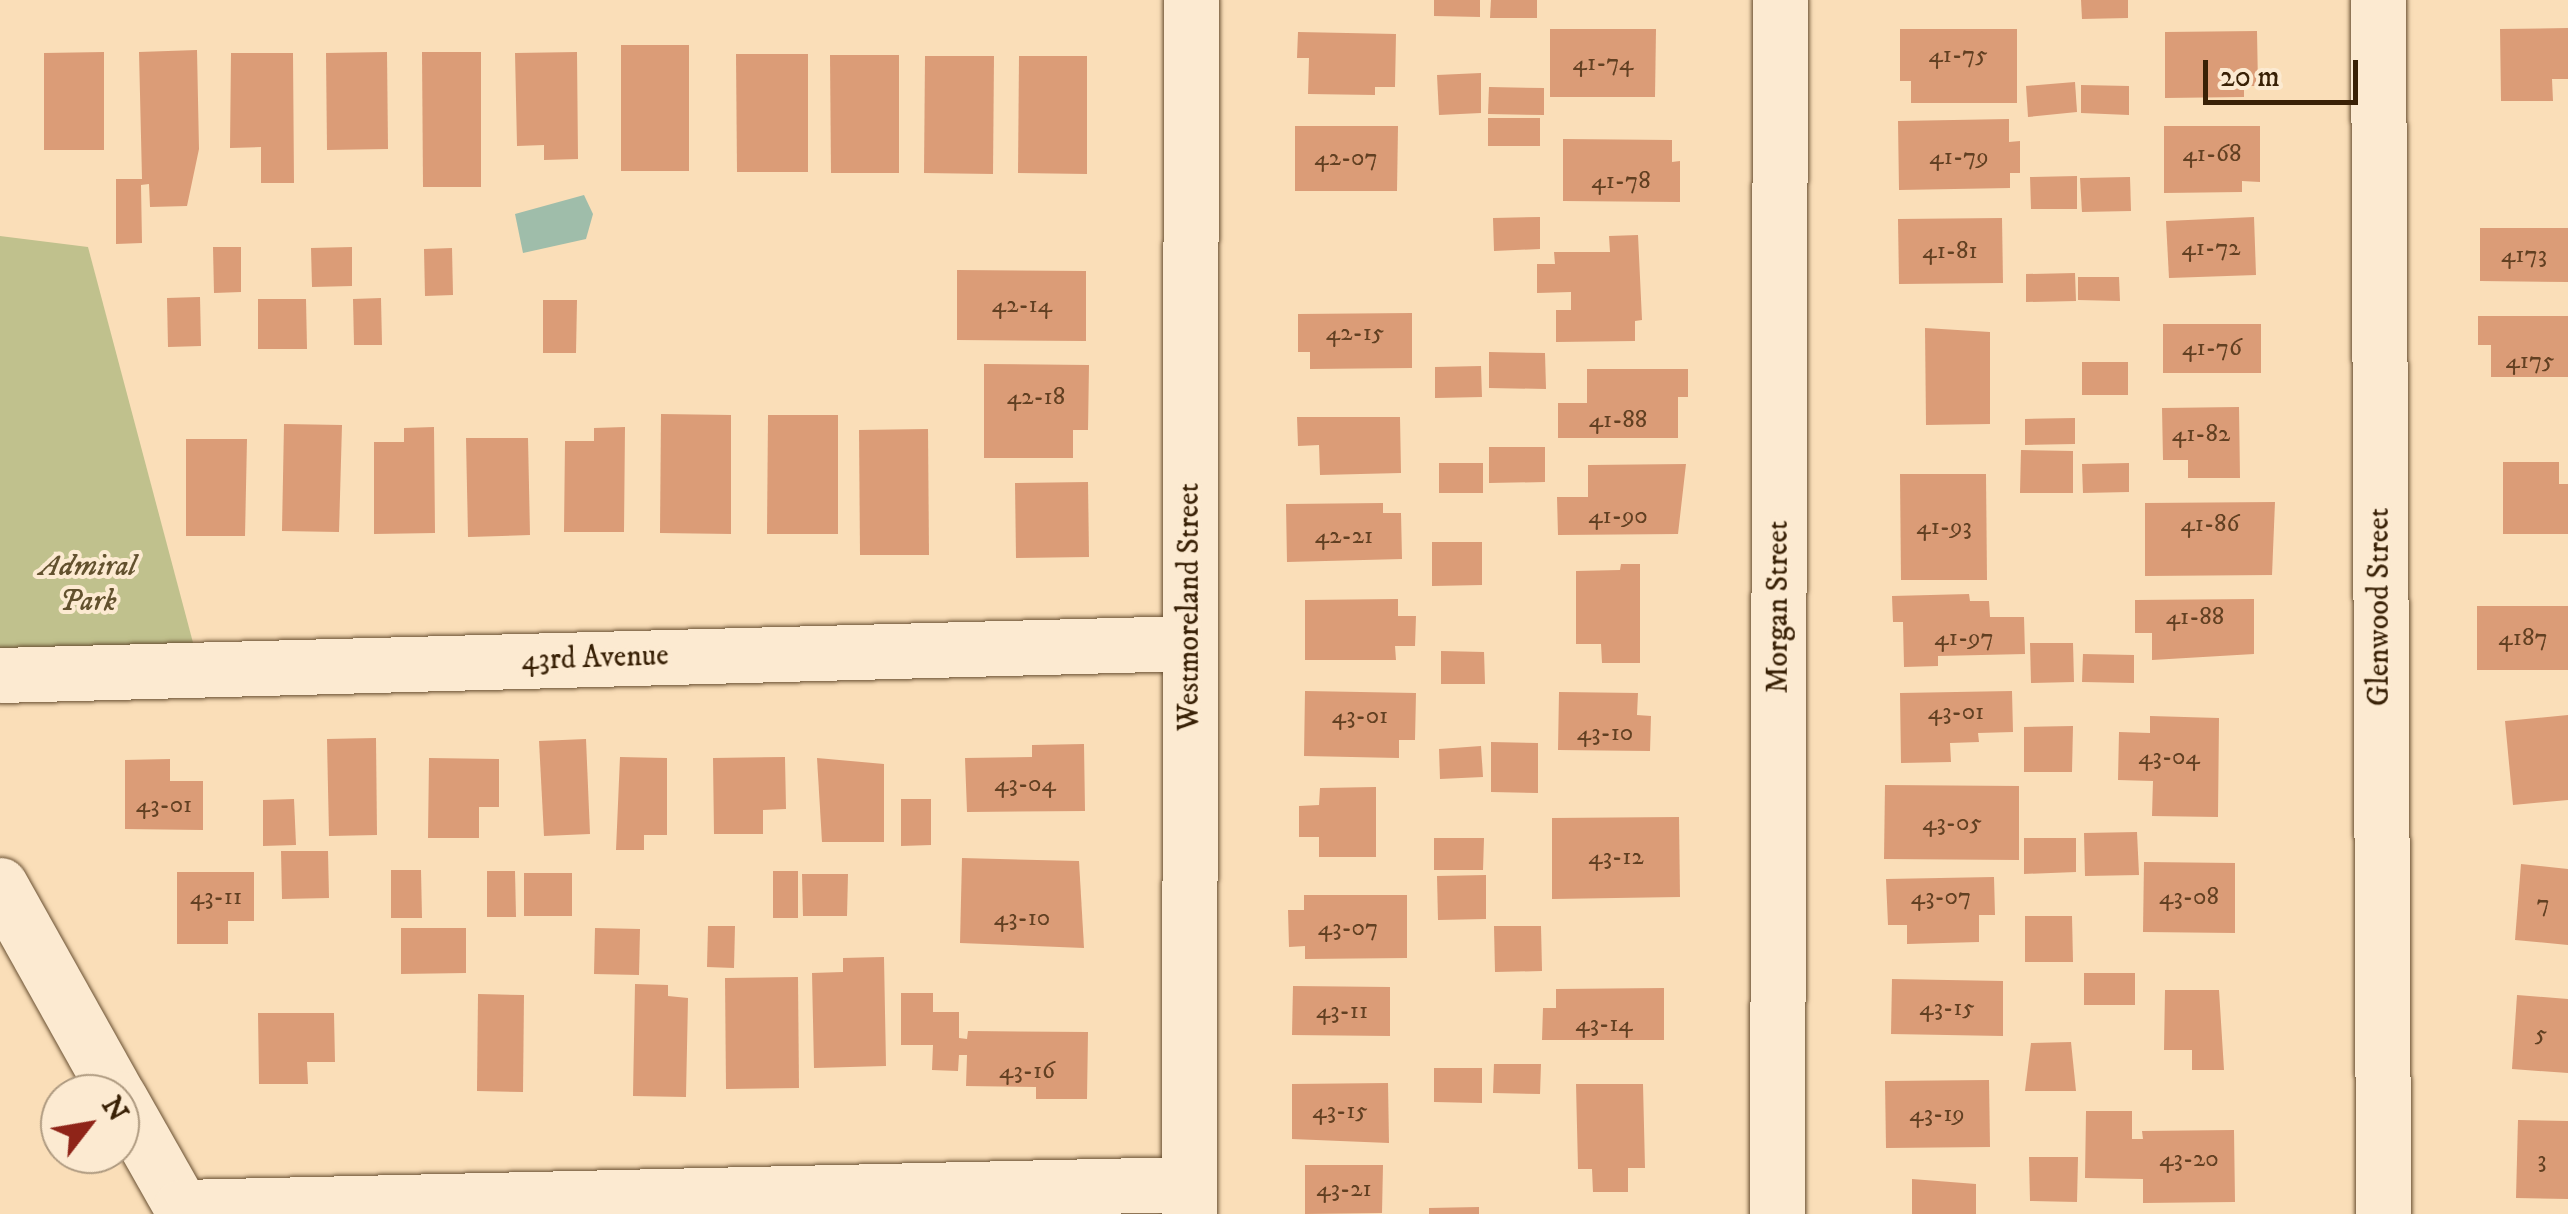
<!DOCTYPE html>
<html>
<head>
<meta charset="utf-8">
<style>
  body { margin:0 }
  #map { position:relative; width:2568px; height:1214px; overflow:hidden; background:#fadeb8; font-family:"IM FELL DW Pica",serif }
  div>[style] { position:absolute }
  .green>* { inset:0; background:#c0c18d }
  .water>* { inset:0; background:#9fbdaa }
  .building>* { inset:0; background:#db9c77 }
  .roads { filter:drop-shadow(0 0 2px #695032) drop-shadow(0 0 2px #695032) }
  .minor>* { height:55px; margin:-27.5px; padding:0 27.5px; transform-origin:27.5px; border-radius:27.5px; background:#fcead1 }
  span { translate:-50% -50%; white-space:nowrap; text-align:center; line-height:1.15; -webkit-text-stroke:8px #fcead1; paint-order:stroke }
  .number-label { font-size:25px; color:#624022 }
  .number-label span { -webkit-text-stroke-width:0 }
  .park-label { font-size:30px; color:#62512e; font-style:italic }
  .street-label { font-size:30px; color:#392106 }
  .north { position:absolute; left:40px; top:1074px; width:100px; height:100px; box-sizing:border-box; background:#fcead1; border:2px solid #ae9a80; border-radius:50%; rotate:59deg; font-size:28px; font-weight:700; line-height:40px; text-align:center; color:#392106 }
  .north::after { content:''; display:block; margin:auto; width:35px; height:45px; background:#8f2418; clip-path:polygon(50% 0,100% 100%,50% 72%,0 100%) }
  .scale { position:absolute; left:2203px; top:60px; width:155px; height:45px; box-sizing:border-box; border:5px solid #392106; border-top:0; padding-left:12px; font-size:30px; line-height:35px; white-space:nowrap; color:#392106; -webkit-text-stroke:8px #fcead1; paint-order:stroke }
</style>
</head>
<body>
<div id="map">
  <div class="green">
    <i style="clip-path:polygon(0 236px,88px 247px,200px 669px,0 675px)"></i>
  </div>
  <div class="water">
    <i style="clip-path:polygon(584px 195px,593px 214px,586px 239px,523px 253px,515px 214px)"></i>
  </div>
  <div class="building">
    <i style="clip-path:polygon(1434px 0,1480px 0,1480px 17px,1434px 16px)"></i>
    <i style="clip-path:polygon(1491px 0,1537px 0,1537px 18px,1490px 18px)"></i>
    <i style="clip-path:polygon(2081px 0,2128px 0,2128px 18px,2082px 19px)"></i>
    <i style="clip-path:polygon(2568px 28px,2568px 79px,2552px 79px,2553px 101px,2501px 101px,2500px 29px)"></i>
    <i style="clip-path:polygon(1550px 29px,1656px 29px,1655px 97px,1550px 97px)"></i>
    <i style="clip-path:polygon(1900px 29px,2017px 29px,2017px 103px,1911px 103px,1911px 81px,1900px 81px)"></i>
    <i style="clip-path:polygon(2257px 31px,2258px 86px,2244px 86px,2244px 97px,2165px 98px,2165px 32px)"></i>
    <i style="clip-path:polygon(1298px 32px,1396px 34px,1395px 87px,1375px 87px,1375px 95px,1308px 94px,1309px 58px,1297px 58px)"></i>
    <i style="clip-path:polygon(621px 45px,689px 45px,689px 171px,621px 171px)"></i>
    <i style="clip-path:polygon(197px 50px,199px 149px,187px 206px,150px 207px,149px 184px,141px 185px,142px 243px,116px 244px,116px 179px,142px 179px,139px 52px)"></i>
    <i style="clip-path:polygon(104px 52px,104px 150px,44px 150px,44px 53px)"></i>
    <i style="clip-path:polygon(387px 52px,388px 149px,327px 150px,326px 53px)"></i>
    <i style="clip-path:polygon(422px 52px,481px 52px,481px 187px,423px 187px)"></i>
    <i style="clip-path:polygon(577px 52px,578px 159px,544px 160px,544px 145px,517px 146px,515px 53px)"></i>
    <i style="clip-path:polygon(231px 53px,293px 53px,294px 183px,261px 183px,261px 147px,230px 148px)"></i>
    <i style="clip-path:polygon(736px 54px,808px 54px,808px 172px,737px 172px)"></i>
    <i style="clip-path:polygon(830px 55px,899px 55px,899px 173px,831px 173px)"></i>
    <i style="clip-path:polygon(925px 56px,994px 56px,993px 174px,924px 173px)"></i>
    <i style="clip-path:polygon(1019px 56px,1087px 56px,1087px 174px,1018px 173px)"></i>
    <i style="clip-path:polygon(1481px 73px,1481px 113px,1439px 115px,1437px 75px)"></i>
    <i style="clip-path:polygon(2075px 82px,2077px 112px,2028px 117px,2026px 86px)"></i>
    <i style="clip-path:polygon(2081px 85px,2129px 86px,2129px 115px,2081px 113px)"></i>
    <i style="clip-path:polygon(1489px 87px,1544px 88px,1544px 115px,1488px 114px)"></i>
    <i style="clip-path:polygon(1488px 118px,1540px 118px,1540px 146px,1488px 146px)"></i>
    <i style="clip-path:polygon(2009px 119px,2009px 142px,2020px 141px,2020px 173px,2010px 173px,2010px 188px,1899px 190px,1898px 121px)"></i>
    <i style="clip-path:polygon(1295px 126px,1398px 126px,1397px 191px,1295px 191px)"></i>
    <i style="clip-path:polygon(2164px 126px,2260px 126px,2260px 182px,2242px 181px,2242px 192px,2164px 193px)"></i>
    <i style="clip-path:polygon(1563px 139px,1672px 140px,1672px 162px,1680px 161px,1680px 202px,1563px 201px)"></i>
    <i style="clip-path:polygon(2077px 176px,2077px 209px,2031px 209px,2030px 177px)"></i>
    <i style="clip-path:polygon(2130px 177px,2131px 211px,2082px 212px,2080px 178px)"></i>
    <i style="clip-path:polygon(1540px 217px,1540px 249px,1494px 251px,1493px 218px)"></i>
    <i style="clip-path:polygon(2254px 217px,2256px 275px,2169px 278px,2166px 221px)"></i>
    <i style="clip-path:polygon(2002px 218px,2003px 283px,1899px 284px,1898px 219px)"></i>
    <i style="clip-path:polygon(2480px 228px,2568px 228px,2568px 282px,2480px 281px)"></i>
    <i style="clip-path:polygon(1638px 235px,1642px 320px,1635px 321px,1635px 341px,1556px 342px,1556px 310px,1571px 310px,1571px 292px,1537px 293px,1537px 264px,1555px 264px,1554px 252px,1610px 252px,1609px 236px)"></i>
    <i style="clip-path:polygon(213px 247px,241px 247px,241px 292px,214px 293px)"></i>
    <i style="clip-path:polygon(352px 247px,352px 286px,312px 287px,311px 248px)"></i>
    <i style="clip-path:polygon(452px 248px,453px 295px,425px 296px,424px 249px)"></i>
    <i style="clip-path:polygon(957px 270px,1086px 271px,1086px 341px,957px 340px)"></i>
    <i style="clip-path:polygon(2075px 273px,2076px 301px,2026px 302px,2026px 274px)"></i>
    <i style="clip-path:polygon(2078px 277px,2119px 277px,2120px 301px,2078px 300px)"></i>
    <i style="clip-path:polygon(200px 297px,201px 346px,168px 347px,167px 298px)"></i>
    <i style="clip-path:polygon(381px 298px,382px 345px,354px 345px,353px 299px)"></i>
    <i style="clip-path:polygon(258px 299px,306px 299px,307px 349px,258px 349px)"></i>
    <i style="clip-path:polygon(543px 300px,577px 300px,576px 353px,543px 353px)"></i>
    <i style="clip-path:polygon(1412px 313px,1412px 368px,1310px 369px,1310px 352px,1298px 352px,1298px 314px)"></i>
    <i style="clip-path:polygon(2478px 316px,2568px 316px,2568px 377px,2491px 377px,2491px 345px,2478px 345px)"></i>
    <i style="clip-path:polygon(2163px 324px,2261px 324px,2261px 373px,2163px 373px)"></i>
    <i style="clip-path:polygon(1925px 328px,1990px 332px,1990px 424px,1926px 425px)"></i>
    <i style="clip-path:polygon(1489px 352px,1545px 353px,1546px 389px,1489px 388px)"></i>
    <i style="clip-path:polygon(2082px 362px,2128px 362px,2128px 395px,2082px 395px)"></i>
    <i style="clip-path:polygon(984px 364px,1089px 365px,1088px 430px,1073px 430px,1073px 458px,984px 458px)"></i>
    <i style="clip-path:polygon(1481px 366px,1482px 397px,1435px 398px,1435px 367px)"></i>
    <i style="clip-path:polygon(1587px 369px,1688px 369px,1688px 397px,1678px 397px,1678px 438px,1558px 438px,1558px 403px,1587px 403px)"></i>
    <i style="clip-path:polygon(2239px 407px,2240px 478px,2188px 478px,2188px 460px,2163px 460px,2162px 408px)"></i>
    <i style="clip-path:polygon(661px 414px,731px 415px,731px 534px,660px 533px)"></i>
    <i style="clip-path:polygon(768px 415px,838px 415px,838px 534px,767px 534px)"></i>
    <i style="clip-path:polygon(1297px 417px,1400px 417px,1401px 473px,1320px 475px,1319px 445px,1298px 446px)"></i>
    <i style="clip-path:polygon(2075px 418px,2075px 444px,2025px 445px,2025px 419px)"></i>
    <i style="clip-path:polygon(284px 424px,342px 425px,339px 532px,282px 531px)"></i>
    <i style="clip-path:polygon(434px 427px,435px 533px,374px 534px,374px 442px,404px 442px,404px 428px)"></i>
    <i style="clip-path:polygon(625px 427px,624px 532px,564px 532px,565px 441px,594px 441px,594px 428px)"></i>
    <i style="clip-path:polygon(928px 429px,929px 555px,860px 555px,859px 430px)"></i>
    <i style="clip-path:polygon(466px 438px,528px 438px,530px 535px,468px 537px)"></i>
    <i style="clip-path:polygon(186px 439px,247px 439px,245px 536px,186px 536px)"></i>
    <i style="clip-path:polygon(1489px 447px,1545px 447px,1545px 482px,1489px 483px)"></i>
    <i style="clip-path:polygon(2021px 450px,2073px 451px,2073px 493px,2020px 493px)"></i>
    <i style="clip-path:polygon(2503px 462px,2559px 462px,2559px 484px,2568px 484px,2568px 534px,2503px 534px)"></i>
    <i style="clip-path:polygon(1439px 463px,1483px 463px,1483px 493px,1439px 493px)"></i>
    <i style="clip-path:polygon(2129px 463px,2129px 492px,2083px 493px,2082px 464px)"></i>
    <i style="clip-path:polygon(1686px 464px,1678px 534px,1558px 535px,1557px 497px,1588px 497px,1588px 465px)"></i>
    <i style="clip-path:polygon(1900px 474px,1986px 474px,1987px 580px,1901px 580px)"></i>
    <i style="clip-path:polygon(1088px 482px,1089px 557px,1016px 558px,1015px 483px)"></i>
    <i style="clip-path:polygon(2275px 502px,2272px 575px,2145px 576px,2145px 503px)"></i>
    <i style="clip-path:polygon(1383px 503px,1383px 513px,1401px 513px,1402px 559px,1287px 562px,1286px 504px)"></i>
    <i style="clip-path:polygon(1432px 542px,1482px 542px,1482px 585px,1432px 586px)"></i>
    <i style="clip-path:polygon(1621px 564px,1640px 564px,1640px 663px,1602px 663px,1601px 644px,1576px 644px,1576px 571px,1620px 570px)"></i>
    <i style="clip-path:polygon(1969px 594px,1970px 601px,1989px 601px,1990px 617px,2024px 617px,2025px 654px,1938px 656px,1938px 666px,1904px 667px,1903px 622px,1893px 622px,1892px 596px)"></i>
    <i style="clip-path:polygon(1398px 599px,1398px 616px,1416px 616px,1415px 646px,1395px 646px,1396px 660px,1305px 660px,1305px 600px)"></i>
    <i style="clip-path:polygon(2254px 599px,2254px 654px,2152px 660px,2152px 633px,2135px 633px,2135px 600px)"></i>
    <i style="clip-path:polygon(2477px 606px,2568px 606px,2568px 670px,2477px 670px)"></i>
    <i style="clip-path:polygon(2030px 643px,2073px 643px,2074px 682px,2031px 683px)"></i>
    <i style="clip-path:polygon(1441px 651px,1484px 652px,1485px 684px,1441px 684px)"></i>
    <i style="clip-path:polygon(2083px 654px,2134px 655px,2134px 683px,2082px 682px)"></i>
    <i style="clip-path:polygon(1305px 691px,1416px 693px,1415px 740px,1399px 740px,1399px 758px,1304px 756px)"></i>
    <i style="clip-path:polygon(2012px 691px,2013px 732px,1978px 733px,1979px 742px,1950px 743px,1951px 762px,1901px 763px,1900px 693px)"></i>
    <i style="clip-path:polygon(1559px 692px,1638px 693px,1637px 715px,1651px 716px,1650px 751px,1558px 750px)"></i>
    <i style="clip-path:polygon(2568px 715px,2568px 800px,2513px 805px,2505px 721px)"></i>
    <i style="clip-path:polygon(2150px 716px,2219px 718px,2218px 817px,2152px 816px,2153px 781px,2118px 780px,2119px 732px,2150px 733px)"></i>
    <i style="clip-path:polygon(2073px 726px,2072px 772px,2024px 772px,2024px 727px)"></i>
    <i style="clip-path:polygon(376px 738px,377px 835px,329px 836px,327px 739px)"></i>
    <i style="clip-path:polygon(586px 739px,590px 834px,544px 836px,539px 741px)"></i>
    <i style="clip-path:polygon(1491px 742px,1538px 743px,1538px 793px,1491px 792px)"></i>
    <i style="clip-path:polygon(1084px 744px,1085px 811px,967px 812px,965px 758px,1032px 757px,1032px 745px)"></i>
    <i style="clip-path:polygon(1481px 746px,1483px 777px,1440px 779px,1439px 749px)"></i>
    <i style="clip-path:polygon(620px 757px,667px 758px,667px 835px,644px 835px,644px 850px,616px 850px)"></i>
    <i style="clip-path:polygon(785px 757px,786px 809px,763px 810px,763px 834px,714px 834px,713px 758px)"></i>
    <i style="clip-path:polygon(429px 758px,499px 759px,499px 807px,479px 807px,479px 838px,428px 838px)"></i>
    <i style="clip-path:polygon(817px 758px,884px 764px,884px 842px,822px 842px)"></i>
    <i style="clip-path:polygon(170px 759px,170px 781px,203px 781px,203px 830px,125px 829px,125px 760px)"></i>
    <i style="clip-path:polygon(1885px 785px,2019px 786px,2019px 860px,1884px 859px)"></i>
    <i style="clip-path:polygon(1376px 787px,1376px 857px,1319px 857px,1319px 837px,1299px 837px,1299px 806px,1319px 805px,1320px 788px)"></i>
    <i style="clip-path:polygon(294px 799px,296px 845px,263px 846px,263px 800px)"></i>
    <i style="clip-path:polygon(901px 799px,931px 799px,931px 845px,901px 846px)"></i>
    <i style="clip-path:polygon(1679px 817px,1680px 897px,1552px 899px,1552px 818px)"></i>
    <i style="clip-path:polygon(2137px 832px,2139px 875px,2085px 876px,2084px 833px)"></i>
    <i style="clip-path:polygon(1434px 838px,1484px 838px,1483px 870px,1434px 870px)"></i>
    <i style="clip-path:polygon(2024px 838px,2076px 838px,2076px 872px,2024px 874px)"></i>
    <i style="clip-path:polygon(281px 851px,328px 851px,329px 898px,282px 899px)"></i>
    <i style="clip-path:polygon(962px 858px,1079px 861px,1084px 948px,960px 943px)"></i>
    <i style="clip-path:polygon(2144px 862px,2235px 863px,2235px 933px,2143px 932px)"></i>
    <i style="clip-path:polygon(2521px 864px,2568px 869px,2568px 945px,2515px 940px)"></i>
    <i style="clip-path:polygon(391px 870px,421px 870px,422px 918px,391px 918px)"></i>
    <i style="clip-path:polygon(487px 871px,515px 871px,516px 917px,487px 917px)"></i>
    <i style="clip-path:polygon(773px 871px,798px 871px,798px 918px,773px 918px)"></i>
    <i style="clip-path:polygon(177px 872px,254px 872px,254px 921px,228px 921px,228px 944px,177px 944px)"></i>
    <i style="clip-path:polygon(524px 873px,572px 873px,572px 916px,524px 916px)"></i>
    <i style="clip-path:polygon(802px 874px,848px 874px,847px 916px,803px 916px)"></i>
    <i style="clip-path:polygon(1486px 875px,1486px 919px,1438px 920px,1437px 876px)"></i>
    <i style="clip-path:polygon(1994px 877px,1995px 915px,1979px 915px,1979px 942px,1907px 944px,1907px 925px,1888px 925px,1886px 879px)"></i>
    <i style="clip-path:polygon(1304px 895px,1407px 895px,1407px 958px,1305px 959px,1305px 946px,1289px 947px,1288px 910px,1304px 910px)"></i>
    <i style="clip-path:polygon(2025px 916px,2072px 916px,2073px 962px,2025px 962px)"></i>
    <i style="clip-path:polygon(708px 926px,735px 926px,734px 968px,707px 967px)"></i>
    <i style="clip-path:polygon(1494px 926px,1541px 926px,1542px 971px,1495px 972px)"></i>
    <i style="clip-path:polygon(401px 928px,466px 928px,466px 973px,401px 974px)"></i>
    <i style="clip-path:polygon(595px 928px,640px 929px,639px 975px,594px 974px)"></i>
    <i style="clip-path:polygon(884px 957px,886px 1066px,814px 1068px,812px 973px,843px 972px,843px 958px)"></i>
    <i style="clip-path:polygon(2084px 973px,2135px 973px,2135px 1005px,2084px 1005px)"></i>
    <i style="clip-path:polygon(798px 977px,799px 1088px,726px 1089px,725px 978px)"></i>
    <i style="clip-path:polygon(1892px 979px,2003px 981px,2003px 1036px,1891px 1034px)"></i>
    <i style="clip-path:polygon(635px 984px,668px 985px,668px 996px,688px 998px,686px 1097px,633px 1096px)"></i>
    <i style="clip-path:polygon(1293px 986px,1390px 987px,1390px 1036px,1292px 1035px)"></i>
    <i style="clip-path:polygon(1664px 988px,1664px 1040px,1542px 1040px,1543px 1008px,1556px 1008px,1556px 989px)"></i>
    <i style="clip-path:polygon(2165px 990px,2219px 990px,2224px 1070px,2192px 1070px,2192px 1050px,2164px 1050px)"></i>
    <i style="clip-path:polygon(901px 993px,933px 993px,933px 1012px,959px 1012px,959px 1038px,967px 1039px,968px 1031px,1088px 1032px,1087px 1099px,1036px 1099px,1036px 1087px,966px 1086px,967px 1055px,959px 1055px,958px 1071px,932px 1070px,933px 1045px,901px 1045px)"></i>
    <i style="clip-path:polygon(478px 994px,524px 995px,523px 1092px,477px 1091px)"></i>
    <i style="clip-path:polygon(2517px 995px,2568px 999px,2568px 1073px,2512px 1069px)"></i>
    <i style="clip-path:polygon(258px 1013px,334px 1013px,335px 1062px,307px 1062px,308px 1084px,259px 1084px)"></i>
    <i style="clip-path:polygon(2071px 1042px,2076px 1091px,2025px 1091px,2031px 1043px)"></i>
    <i style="clip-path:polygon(1494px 1064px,1541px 1064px,1540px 1094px,1493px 1093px)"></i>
    <i style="clip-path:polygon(1434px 1068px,1482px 1068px,1482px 1103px,1434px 1102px)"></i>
    <i style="clip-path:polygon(1989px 1080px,1990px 1147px,1886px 1148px,1885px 1081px)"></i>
    <i style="clip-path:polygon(1388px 1083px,1389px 1143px,1292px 1139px,1292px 1084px)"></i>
    <i style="clip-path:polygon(1576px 1084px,1643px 1084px,1645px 1168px,1628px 1168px,1628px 1192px,1593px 1192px,1592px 1169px,1578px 1169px)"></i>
    <i style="clip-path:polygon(2086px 1111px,2132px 1111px,2132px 1139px,2143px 1139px,2142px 1131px,2234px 1130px,2235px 1202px,2143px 1203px,2143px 1179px,2085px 1178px)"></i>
    <i style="clip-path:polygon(2518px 1120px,2568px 1121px,2568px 1199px,2516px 1198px)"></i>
    <i style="clip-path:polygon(2029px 1157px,2078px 1157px,2077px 1202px,2030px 1201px)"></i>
    <i style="clip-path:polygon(1305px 1165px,1383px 1165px,1382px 1213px,1305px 1214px)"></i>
    <i style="clip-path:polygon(1912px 1179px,1976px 1184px,1976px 1214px,1912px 1214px)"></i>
    <i style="clip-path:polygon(1479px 1207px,1479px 1214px,1429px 1214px,1429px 1208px)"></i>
  </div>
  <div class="roads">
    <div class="minor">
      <i style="left:2378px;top:0;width:1214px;rotate:89.76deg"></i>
      <i style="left:0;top:675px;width:1189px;rotate:-1.54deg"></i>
      <i style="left:0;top:885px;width:240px;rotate:60.8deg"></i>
      <i style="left:120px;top:1099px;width:132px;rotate:60.5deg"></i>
      <i style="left:181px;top:1207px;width:1008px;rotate:-1.31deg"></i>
      <i style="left:1189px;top:1214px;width:1214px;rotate:-89.91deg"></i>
      <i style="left:1777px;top:1214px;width:1214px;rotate:-89.86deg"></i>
    </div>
  </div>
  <div class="number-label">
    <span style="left:1958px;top:55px">41-75</span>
    <span style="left:1603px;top:63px">41-74</span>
    <span style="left:2212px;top:154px">41-68</span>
    <span style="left:1959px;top:157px">41-79</span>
    <span style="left:1346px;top:158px">42-07</span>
    <span style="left:1621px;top:181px">41-78</span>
    <span style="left:2211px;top:248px">41-72</span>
    <span style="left:1950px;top:251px">41-81</span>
    <span style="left:2524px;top:255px">4173</span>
    <span style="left:1022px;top:305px">42-14</span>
    <span style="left:1355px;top:333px">42-15</span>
    <span style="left:2212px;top:348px">41-76</span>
    <span style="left:2530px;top:361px">4175</span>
    <span style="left:1036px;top:397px">42-18</span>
    <span style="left:1618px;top:420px">41-88</span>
    <span style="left:2201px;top:434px">41-82</span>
    <span style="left:1618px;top:516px">41-90</span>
    <span style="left:2210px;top:524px">41-86</span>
    <span style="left:1944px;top:527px">41-93</span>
    <span style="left:1344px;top:536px">42-21</span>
    <span style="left:2195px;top:617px">41-88</span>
    <span style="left:1964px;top:638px">41-97</span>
    <span style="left:2523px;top:638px">4187</span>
    <span style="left:1956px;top:712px">43-01</span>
    <span style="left:1360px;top:716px">43-01</span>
    <span style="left:1605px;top:733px">43-10</span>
    <span style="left:2169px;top:757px">43-04</span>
    <span style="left:1025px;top:784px">43-04</span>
    <span style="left:164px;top:805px">43-01</span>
    <span style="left:1952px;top:823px">43-05</span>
    <span style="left:1616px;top:857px">43-12</span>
    <span style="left:216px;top:897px">43-11</span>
    <span style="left:1941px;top:897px">43-07</span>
    <span style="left:2189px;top:897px">43-08</span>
    <span style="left:2543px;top:904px">7</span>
    <span style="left:1022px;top:918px">43-10</span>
    <span style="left:1348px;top:928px">43-07</span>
    <span style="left:1947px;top:1008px">43-15</span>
    <span style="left:1342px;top:1011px">43-11</span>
    <span style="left:1604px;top:1024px">43-14</span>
    <span style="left:2541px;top:1034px">5</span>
    <span style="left:1027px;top:1071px">43-16</span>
    <span style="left:1340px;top:1111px">43-15</span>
    <span style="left:1937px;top:1114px">43-19</span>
    <span style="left:2189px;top:1159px">43-20</span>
    <span style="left:2542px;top:1160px">3</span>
    <span style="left:1344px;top:1189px">43-21</span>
  </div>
  <div class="park-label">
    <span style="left:88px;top:584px">Admiral<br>Park</span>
  </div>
  <div class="street-label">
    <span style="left:1190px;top:607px;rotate:-90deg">Westmoreland Street</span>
    <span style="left:1779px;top:607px;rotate:-90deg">Morgan Street</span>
    <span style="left:2380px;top:607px;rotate:-90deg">Glenwood Street</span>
    <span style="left:595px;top:659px;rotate:-2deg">43rd Avenue</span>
  </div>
  <div class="north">N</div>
  <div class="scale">20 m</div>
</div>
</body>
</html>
